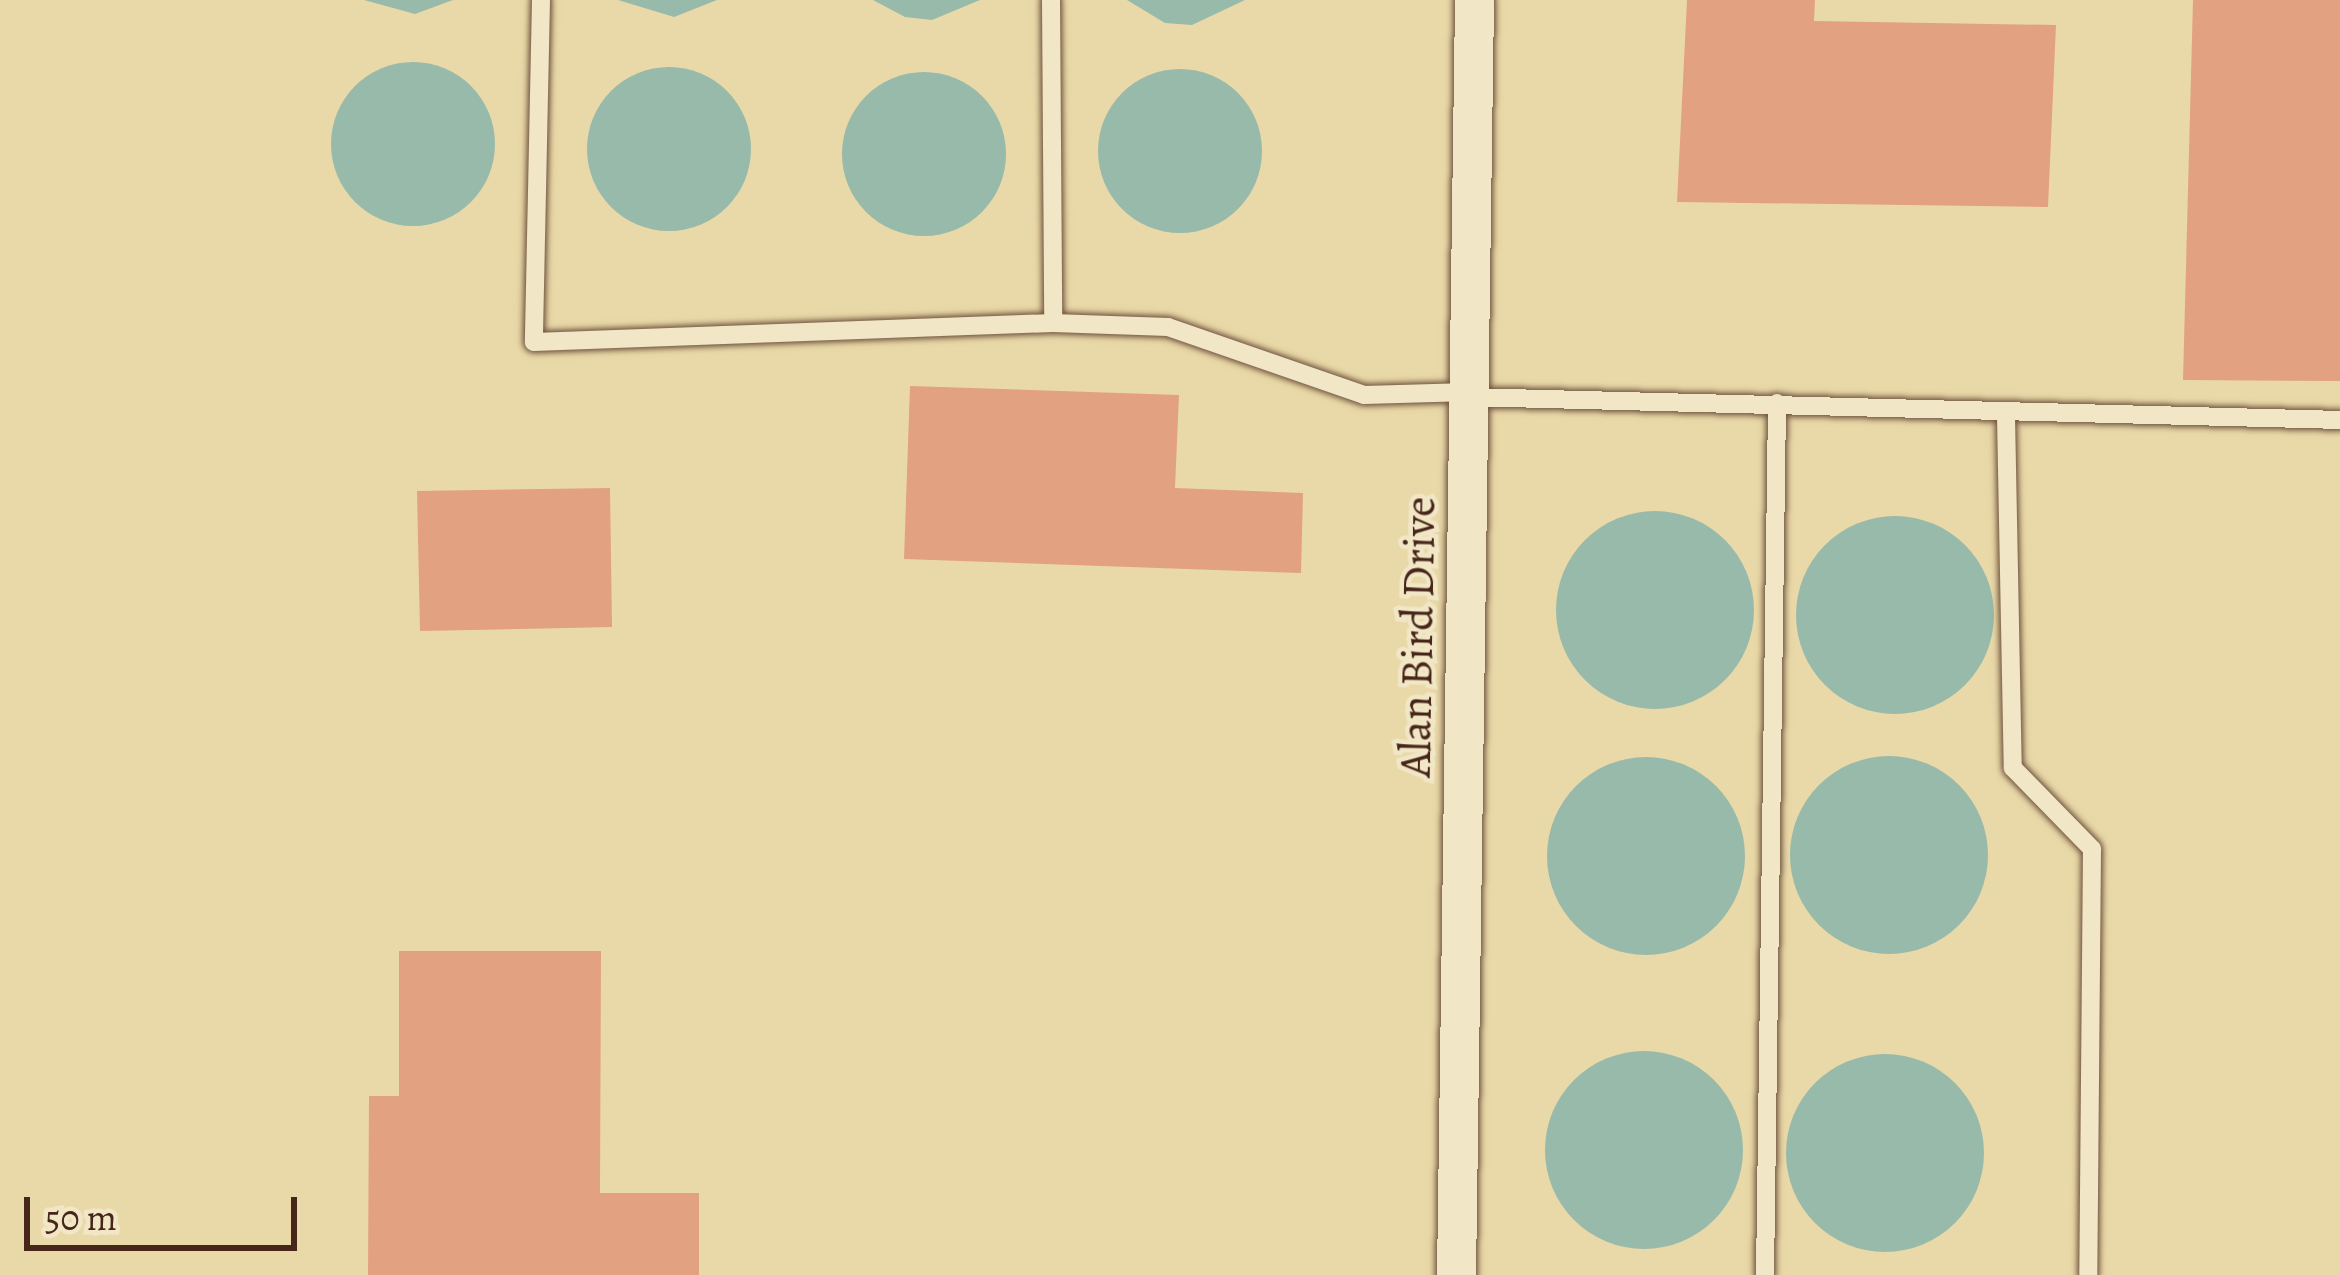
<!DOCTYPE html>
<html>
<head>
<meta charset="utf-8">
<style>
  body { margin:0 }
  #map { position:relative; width:2340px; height:1275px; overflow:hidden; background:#ead9a8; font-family:Alegreya,serif }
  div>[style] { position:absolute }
  .water>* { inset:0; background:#98baaa }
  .round { border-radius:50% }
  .building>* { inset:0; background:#e2a181 }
  .roads { filter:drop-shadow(0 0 3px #6f533d) drop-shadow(0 0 3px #6f533d) }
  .service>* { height:18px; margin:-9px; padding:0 9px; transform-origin:9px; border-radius:9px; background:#f1e6c6 }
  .minor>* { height:39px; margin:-19.5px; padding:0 19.5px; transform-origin:19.5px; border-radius:19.5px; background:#f1e6c6 }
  span { translate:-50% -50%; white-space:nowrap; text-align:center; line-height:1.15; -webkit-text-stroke:9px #f1e6c6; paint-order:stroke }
  .street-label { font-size:45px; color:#462619 }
  .scale { position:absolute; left:24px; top:1197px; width:273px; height:54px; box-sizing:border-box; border:6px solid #462619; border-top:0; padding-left:15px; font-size:36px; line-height:42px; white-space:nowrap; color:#462619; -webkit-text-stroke:9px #f1e6c6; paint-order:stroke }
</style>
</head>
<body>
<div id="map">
  <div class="water">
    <i style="clip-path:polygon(364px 0,453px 0,415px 14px)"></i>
    <i style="clip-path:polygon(618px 0,717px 0,674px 17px)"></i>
    <i style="clip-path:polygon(873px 0,980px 0,932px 20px,905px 17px)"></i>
    <i style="clip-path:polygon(1127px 0,1245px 0,1192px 25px,1165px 23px)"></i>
    <i class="round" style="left:331px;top:62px;width:164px;height:164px"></i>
    <i class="round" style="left:587px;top:67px;width:164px;height:164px"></i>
    <i class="round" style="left:1098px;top:69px;width:164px;height:164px"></i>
    <i class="round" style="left:842px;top:72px;width:164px;height:164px"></i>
    <i class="round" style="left:1556px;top:511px;width:198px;height:198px"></i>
    <i class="round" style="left:1796px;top:516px;width:198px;height:198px"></i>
    <i class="round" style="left:1790px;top:756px;width:198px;height:198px"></i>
    <i class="round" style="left:1547px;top:757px;width:198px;height:198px"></i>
    <i class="round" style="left:1545px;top:1051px;width:198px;height:198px"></i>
    <i class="round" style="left:1786px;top:1054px;width:198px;height:198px"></i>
  </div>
  <div class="building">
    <i style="clip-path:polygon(1687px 0,1815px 0,1814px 21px,2056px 25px,2048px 207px,1677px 202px)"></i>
    <i style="clip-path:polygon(2193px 0,2340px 0,2340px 381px,2183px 380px)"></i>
    <i style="clip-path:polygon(910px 386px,1179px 395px,1175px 488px,1303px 493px,1301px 573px,904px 559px)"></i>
    <i style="clip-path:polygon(610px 488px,612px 627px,420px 631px,417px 491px)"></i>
    <i style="clip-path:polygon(399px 951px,601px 951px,600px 1193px,699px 1193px,699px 1275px,368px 1275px,369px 1096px,399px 1096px)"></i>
  </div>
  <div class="roads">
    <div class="service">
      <i style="left:541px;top:0;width:342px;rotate:91.2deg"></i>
      <i style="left:534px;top:342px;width:519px;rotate:-2.1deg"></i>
      <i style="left:1053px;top:323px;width:115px;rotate:2deg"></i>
      <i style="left:1168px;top:327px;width:207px;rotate:19.1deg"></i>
      <i style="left:1364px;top:395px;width:105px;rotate:-1.6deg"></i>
      <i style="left:1051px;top:0;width:323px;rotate:89.6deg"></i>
      <i style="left:1469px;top:397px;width:871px;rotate:1.51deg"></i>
      <i style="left:2006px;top:416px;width:352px;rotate:88.9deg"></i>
      <i style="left:2013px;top:768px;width:113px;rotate:45.7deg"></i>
      <i style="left:2092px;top:849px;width:426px;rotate:90.5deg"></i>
      <i style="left:1765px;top:1275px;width:872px;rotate:-89.21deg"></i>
    </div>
    <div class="minor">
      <i style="left:1456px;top:1275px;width:1275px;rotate:-89.19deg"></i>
    </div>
  </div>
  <div class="street-label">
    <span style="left:1418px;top:637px;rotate:-89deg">Alan Bird Drive</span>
  </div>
  <div class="scale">50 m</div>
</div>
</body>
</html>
